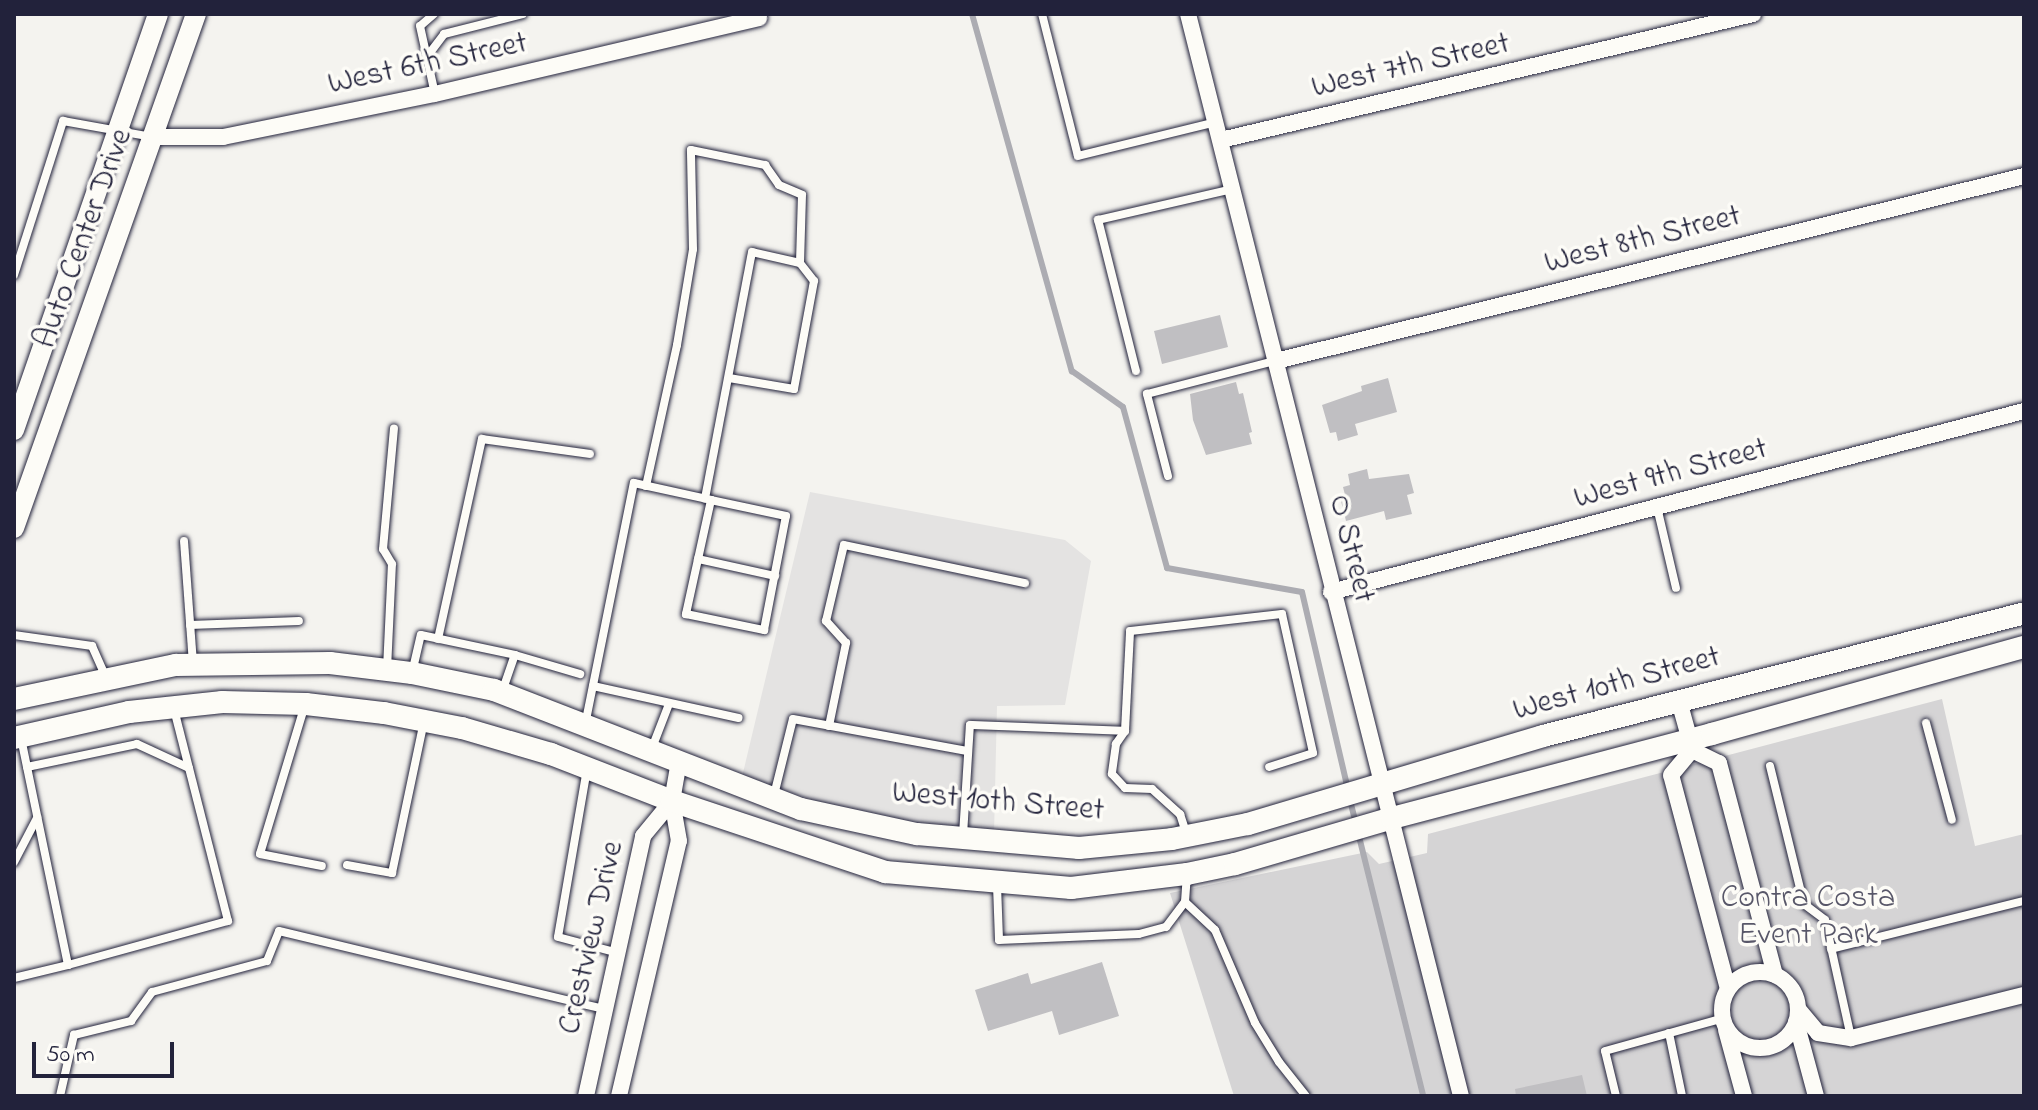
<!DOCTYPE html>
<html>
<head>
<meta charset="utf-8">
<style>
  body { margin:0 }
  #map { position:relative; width:2038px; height:1110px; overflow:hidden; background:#f4f3ef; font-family:"Indie Flower",sans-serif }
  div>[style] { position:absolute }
  .built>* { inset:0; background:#e4e3e2 }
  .green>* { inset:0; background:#d5d4d5 }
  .stream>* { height:6px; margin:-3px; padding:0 3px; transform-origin:3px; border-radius:3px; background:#acacb2 }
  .building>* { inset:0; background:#c0bfc2 }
  .roads { filter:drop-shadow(0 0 2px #22223b) drop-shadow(0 0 2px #22223b) }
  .service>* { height:8px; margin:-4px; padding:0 4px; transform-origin:4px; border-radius:4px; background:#fdfcf7 }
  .minor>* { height:16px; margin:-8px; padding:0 8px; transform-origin:8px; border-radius:8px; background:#fdfcf7 }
  .minor>.ring { margin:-8px; padding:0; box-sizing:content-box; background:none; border:16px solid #fdfcf7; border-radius:50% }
  .tertiary>* { height:20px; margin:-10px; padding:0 10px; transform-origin:10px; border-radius:10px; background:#fdfcf7 }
  .secondary>* { height:22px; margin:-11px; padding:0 11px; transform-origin:11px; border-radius:11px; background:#fdfcf7 }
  span { translate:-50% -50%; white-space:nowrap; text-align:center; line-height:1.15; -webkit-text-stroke:7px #fdfcf7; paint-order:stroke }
  .street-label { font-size:32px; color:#22223b }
  .park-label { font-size:32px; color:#585769 }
  .frame { position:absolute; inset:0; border:16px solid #22223b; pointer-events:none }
  .scale { position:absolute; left:32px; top:1042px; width:142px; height:36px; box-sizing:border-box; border:4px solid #22223b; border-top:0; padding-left:10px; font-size:24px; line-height:28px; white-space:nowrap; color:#22223b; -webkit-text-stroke:6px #fdfcf7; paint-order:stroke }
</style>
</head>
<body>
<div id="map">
  <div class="built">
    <i style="clip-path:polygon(810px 492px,1065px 540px,1091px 561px,1065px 705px,997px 706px,994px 835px,864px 816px,742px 777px)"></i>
  </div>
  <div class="green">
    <i style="clip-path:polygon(1942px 699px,1975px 846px,2024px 834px,2024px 1096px,1234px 1096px,1170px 893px,1367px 852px,1379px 864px,1427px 853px,1428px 834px)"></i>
  </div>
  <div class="stream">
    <i style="left:972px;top:14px;width:371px;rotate:74.4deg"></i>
    <i style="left:1072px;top:371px;width:62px;rotate:35.2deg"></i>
    <i style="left:1123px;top:407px;width:167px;rotate:74.7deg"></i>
    <i style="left:1167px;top:568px;width:137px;rotate:10.1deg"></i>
    <i style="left:1302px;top:592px;width:203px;rotate:76.9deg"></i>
    <i style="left:1350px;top:800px;width:305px;rotate:76.1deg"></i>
  </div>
  <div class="building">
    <i style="clip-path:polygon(1220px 315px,1228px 347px,1162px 364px,1154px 331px)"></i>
    <i style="clip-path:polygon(1388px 378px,1397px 412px,1355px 424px,1358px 435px,1338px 441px,1336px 432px,1330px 433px,1322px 405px,1362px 391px,1361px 386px)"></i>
    <i style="clip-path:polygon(1236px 382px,1239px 394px,1243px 393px,1252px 432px,1249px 433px,1252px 444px,1206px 455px,1193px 420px,1190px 394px)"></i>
    <i style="clip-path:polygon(1367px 469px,1369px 479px,1409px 474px,1414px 493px,1407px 495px,1412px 514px,1386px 520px,1384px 511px,1346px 521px,1340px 497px,1345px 495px,1343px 487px,1350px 485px,1348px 474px)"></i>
    <i style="clip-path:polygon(1102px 962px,1119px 1016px,1059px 1035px,1052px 1011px,988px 1031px,975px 990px,1028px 973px,1031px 984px)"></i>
    <i style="clip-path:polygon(1582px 1075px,1587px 1096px,1516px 1096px,1515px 1089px)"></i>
  </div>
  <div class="roads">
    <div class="service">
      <i style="left:434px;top:14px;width:18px;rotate:139deg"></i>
      <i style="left:420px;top:26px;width:70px;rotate:77.6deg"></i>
      <i style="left:1042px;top:14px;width:146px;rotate:75.8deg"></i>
      <i style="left:1078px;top:156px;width:142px;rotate:-13.8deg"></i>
      <i style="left:429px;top:54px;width:25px;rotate:-53deg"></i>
      <i style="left:444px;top:34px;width:81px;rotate:-14.2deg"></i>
      <i style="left:14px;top:275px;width:162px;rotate:-72.3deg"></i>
      <i style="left:63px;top:121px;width:90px;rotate:10.2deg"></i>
      <i style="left:1136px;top:371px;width:156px;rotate:-104.1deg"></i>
      <i style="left:1098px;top:220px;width:138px;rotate:-13deg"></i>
      <i style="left:729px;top:378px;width:66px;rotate:9.6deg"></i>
      <i style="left:794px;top:389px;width:110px;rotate:-79.5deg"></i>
      <i style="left:814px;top:281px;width:23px;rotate:-128deg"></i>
      <i style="left:1168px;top:476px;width:85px;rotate:-104.4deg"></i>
      <i style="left:1147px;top:394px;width:132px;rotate:-14.5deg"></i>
      <i style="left:646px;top:486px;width:144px;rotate:-77.6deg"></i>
      <i style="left:677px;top:345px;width:97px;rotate:-80.5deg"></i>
      <i style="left:693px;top:249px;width:99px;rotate:-91.2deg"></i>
      <i style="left:691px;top:150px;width:76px;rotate:11.5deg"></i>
      <i style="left:765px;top:165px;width:24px;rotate:55deg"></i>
      <i style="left:779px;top:185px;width:25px;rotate:23deg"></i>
      <i style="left:802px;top:195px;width:68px;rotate:91.7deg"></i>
      <i style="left:800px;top:263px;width:49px;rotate:-167.1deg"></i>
      <i style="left:752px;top:252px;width:251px;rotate:100.8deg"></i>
      <i style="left:1657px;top:507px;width:83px;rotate:76.8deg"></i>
      <i style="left:184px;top:541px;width:123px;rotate:85.8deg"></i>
      <i style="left:698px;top:559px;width:79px;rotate:12.4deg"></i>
      <i style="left:190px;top:625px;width:109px;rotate:-2.1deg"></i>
      <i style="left:14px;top:635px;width:79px;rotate:8deg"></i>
      <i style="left:92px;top:646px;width:34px;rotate:66deg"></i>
      <i style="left:438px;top:639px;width:205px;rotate:-77.6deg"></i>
      <i style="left:482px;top:439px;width:109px;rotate:7.9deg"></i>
      <i style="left:387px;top:669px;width:105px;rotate:-87.3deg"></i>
      <i style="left:392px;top:564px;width:17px;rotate:-121deg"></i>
      <i style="left:383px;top:549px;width:121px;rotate:-84.8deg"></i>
      <i style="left:412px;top:673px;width:39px;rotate:-77deg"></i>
      <i style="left:421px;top:635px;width:96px;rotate:12deg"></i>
      <i style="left:593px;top:686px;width:149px;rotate:12.4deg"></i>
      <i style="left:502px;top:692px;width:39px;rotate:-71deg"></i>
      <i style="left:515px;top:655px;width:68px;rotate:16.3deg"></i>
      <i style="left:304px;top:708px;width:152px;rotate:106.8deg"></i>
      <i style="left:260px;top:854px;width:63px;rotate:11deg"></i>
      <i style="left:1926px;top:723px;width:100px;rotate:75deg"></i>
      <i style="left:585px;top:725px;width:247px;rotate:-78.6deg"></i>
      <i style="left:634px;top:483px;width:79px;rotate:12.4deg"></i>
      <i style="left:711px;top:500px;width:117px;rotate:102.4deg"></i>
      <i style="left:686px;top:614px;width:80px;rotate:11.6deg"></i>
      <i style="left:764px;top:630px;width:116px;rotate:-79.1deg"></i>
      <i style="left:786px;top:516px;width:77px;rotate:-168deg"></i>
      <i style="left:829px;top:726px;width:85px;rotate:-78.4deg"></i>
      <i style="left:846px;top:643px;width:30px;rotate:-132deg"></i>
      <i style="left:826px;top:621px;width:78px;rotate:-76.7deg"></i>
      <i style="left:844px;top:545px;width:185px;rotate:11.9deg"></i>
      <i style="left:1125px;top:731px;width:16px;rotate:125deg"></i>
      <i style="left:1116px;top:744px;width:30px;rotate:98deg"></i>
      <i style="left:1112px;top:774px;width:19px;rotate:47deg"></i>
      <i style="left:1125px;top:788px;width:27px;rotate:2deg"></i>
      <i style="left:1152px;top:789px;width:38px;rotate:42deg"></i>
      <i style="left:1180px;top:814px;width:22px;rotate:72deg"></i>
      <i style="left:652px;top:748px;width:47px;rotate:-68.9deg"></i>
      <i style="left:1770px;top:766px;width:142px;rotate:76.2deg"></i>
      <i style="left:1804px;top:904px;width:26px;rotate:37deg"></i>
      <i style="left:1825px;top:920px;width:120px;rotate:77.5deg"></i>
      <i style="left:27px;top:767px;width:112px;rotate:-11.8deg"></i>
      <i style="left:137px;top:744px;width:57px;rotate:24.8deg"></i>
      <i style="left:587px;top:769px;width:170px;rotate:99.8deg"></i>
      <i style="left:558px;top:937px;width:62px;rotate:14.9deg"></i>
      <i style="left:774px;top:795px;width:78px;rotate:-76deg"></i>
      <i style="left:793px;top:719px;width:177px;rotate:10.4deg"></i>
      <i style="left:963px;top:835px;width:110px;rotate:-86.4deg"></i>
      <i style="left:970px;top:725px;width:155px;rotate:2.2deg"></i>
      <i style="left:1125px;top:731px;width:100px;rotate:-87.1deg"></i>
      <i style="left:1130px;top:631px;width:153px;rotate:-6.4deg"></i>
      <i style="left:1282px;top:614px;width:142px;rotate:77.4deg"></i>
      <i style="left:1313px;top:753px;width:46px;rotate:162.3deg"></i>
      <i style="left:14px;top:862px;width:50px;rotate:-62.4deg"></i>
      <i style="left:347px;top:865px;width:46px;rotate:10.1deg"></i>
      <i style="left:392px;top:873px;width:155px;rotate:-78.1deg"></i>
      <i style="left:997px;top:885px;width:55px;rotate:87.9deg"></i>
      <i style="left:999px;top:940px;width:140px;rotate:-2.5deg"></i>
      <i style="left:1139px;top:934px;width:28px;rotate:-15deg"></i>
      <i style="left:1166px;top:927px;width:31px;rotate:-53deg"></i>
      <i style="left:1185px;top:902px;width:27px;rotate:-86deg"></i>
      <i style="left:1185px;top:902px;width:41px;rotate:43deg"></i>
      <i style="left:1215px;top:930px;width:101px;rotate:66.7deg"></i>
      <i style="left:1255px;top:1023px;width:46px;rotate:58.4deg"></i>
      <i style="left:1279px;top:1062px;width:43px;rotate:51.5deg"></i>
      <i style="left:1831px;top:949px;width:199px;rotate:-14deg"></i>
      <i style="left:68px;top:965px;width:166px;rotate:-15.4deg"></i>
      <i style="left:228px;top:921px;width:219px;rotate:-104.3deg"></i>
      <i style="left:14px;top:978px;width:56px;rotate:-13.5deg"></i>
      <i style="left:68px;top:965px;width:232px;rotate:-101.7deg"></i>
      <i style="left:1669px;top:1033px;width:64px;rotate:78.3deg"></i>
      <i style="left:60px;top:1096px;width:63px;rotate:-77.1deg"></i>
      <i style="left:74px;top:1035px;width:59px;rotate:-13.8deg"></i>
      <i style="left:131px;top:1021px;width:36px;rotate:-54deg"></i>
      <i style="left:152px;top:992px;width:119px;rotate:-15.1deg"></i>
      <i style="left:267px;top:961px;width:32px;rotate:-68deg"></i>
      <i style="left:279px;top:931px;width:335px;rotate:13.5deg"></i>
      <i style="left:1616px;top:1096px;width:46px;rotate:-103.7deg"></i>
      <i style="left:1605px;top:1051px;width:123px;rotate:-15.5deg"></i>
    </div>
    <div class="minor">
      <i style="left:1188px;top:14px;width:1116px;rotate:75.84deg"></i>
      <i style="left:153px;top:137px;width:70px"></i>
      <i style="left:223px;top:137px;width:216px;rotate:-11.5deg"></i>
      <i style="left:435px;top:94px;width:333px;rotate:-13.2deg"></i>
      <i style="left:1221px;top:140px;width:547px;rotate:-13.32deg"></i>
      <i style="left:1276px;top:361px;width:771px;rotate:-13.89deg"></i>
      <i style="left:1331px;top:592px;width:716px;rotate:-14.64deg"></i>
      <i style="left:1679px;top:701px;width:49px;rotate:74.5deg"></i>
      <i class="ring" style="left:1722px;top:972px;width:60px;height:60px"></i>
      <i style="left:1728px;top:989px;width:221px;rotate:-104.9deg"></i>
      <i style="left:1671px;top:775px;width:33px;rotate:-50deg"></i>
      <i style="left:1692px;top:750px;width:30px;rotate:26deg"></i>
      <i style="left:1719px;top:763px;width:219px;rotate:75.2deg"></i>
      <i style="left:1798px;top:1009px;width:31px;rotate:50deg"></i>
      <i style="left:1818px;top:1033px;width:33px;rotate:9deg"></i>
      <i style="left:1851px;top:1038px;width:178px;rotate:-14deg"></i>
      <i style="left:1796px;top:1022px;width:77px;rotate:74.9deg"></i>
      <i style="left:1726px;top:1030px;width:68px;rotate:74.7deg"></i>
      <i style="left:586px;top:1096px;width:266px;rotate:-77.6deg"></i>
      <i style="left:643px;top:836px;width:45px;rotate:-50.4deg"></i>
      <i style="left:619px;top:1096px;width:262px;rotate:-76.8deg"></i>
      <i style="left:679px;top:841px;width:41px;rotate:-99.9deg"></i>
      <i style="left:672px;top:801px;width:39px;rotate:-80deg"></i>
    </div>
    <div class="tertiary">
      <i style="left:14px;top:430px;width:440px;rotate:-70.9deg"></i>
      <i style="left:14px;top:528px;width:545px;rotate:-70.5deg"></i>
    </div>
    <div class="secondary">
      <i style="left:14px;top:699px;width:166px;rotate:-11.9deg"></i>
      <i style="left:176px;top:665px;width:154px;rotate:-0.7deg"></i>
      <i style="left:330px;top:663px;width:83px;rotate:7deg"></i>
      <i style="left:412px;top:673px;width:84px;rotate:11.7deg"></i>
      <i style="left:494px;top:690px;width:329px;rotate:21.2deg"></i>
      <i style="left:801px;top:809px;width:119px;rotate:12.2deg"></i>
      <i style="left:917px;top:834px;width:163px;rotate:4.9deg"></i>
      <i style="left:1079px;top:848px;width:93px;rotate:-5.5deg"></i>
      <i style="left:1172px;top:839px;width:77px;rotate:-11.2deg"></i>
      <i style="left:1248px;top:824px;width:308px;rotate:-16.6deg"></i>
      <i style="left:1543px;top:736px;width:496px;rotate:-14.3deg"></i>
      <i style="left:14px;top:738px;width:118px;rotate:-12.7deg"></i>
      <i style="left:129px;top:712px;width:94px;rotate:-6.1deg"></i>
      <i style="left:222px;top:702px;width:84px;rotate:1.4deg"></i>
      <i style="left:306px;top:704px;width:79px;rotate:6.6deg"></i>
      <i style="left:384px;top:713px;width:79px;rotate:10.9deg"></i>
      <i style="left:462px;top:728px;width:93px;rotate:16.3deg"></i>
      <i style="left:551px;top:754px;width:130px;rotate:21.2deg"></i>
      <i style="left:672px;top:801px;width:225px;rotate:18.4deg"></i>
      <i style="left:885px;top:872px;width:187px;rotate:4.9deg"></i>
      <i style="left:1071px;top:888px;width:117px;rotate:-6.9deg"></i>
      <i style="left:1187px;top:874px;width:49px;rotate:-11.8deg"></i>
      <i style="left:1235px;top:864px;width:164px;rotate:-16.3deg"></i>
      <i style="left:1392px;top:818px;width:331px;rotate:-14.7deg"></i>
      <i style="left:1712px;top:734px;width:324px;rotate:-15.6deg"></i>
    </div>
  </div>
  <div class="street-label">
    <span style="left:428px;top:65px;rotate:-12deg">West 6th Street</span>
    <span style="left:1411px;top:67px;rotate:-13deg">West 7th Street</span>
    <span style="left:85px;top:239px;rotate:-70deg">Auto Center Drive</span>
    <span style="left:1643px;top:241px;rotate:-14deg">West 8th Street</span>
    <span style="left:1671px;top:475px;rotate:-15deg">West 9th Street</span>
    <span style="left:1350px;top:549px;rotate:76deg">O Street</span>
    <span style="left:1617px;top:685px;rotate:-15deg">West 10th Street</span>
    <span style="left:998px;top:803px;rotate:5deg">West 10th Street</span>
    <span style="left:593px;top:938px;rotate:-77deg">Crestview Drive</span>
  </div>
  <div class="park-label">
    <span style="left:1808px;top:918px">Contra Costa<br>Event Park</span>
  </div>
  <div class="frame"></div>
  <div class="scale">50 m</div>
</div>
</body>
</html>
